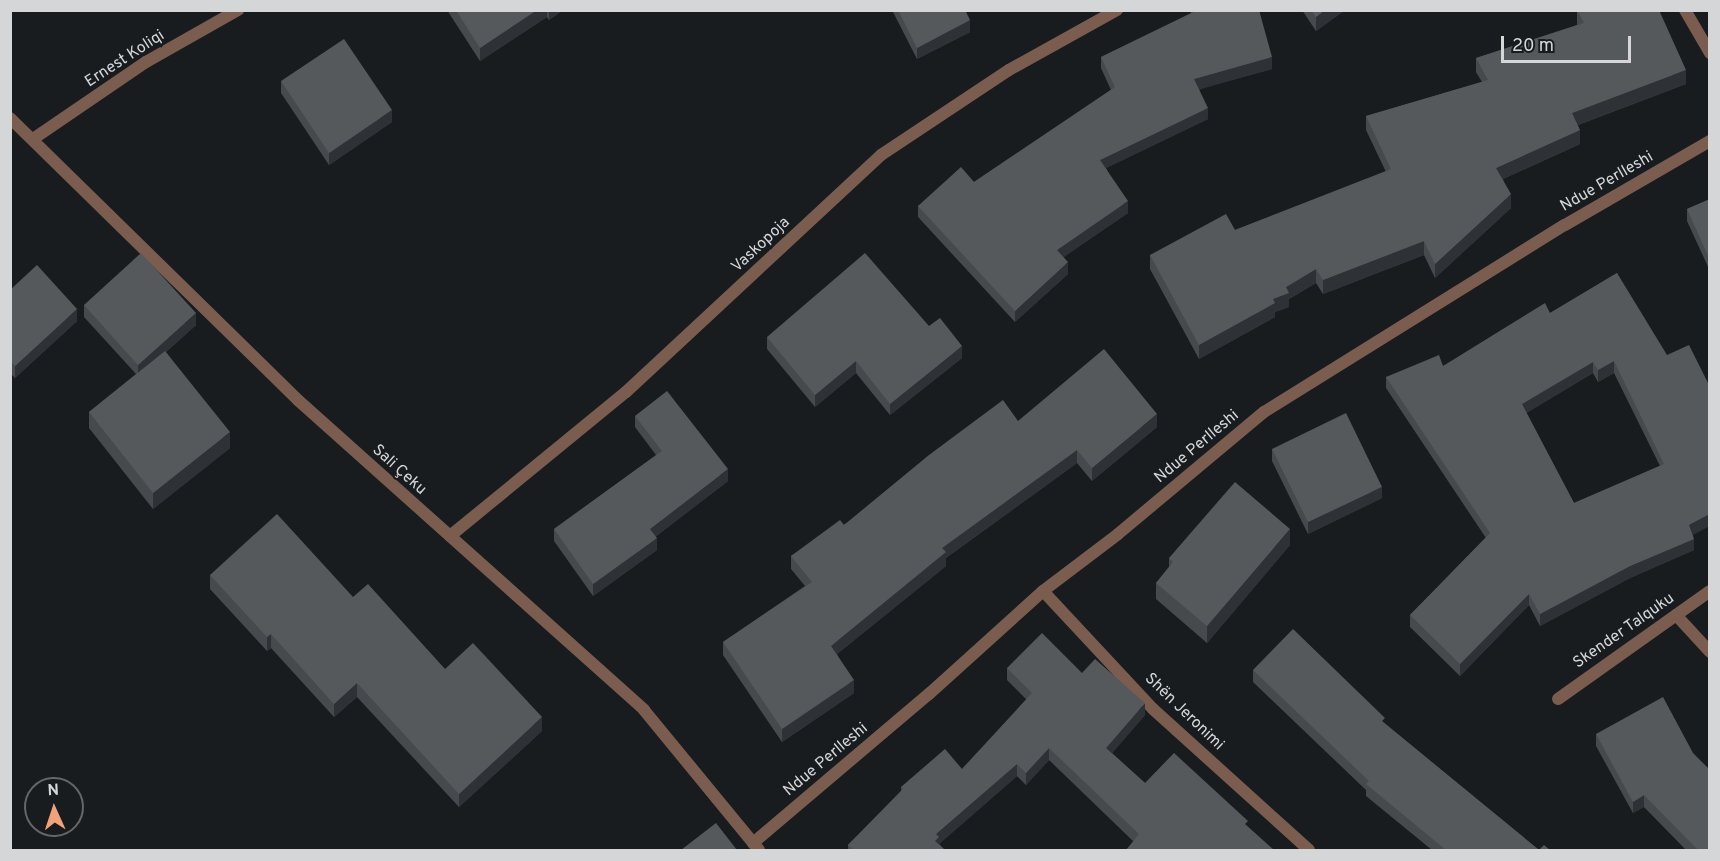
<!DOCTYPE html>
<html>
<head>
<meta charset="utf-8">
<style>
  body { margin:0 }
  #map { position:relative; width:1720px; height:861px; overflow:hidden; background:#191c1f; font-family:Overpass,sans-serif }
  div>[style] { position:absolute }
  .minor>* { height:12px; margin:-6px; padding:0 6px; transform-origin:6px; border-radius:6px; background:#7b5d50 }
  .wall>* { inset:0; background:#474a4d }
  .shaded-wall>* { inset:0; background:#2e3135 }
  .building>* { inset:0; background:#56595c }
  span { translate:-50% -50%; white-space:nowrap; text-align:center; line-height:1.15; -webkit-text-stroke:4.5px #191c1f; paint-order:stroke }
  .street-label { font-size:16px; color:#d4d6d8 }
  .frame { position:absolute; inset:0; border:12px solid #d4d6d8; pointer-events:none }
  .north { position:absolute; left:24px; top:777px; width:60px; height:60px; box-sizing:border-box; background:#191c1f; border:2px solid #646669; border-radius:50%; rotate:357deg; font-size:16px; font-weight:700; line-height:24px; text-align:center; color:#d4d6d8 }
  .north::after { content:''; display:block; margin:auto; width:21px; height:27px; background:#f1a17b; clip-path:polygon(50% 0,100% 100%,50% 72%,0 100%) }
  .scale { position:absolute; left:1501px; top:36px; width:130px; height:27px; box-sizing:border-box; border:3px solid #d4d6d8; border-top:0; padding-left:8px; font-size:18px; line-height:21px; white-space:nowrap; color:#d4d6d8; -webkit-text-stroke:4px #191c1f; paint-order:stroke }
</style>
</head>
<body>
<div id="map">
  <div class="minor">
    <i style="left:1685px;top:10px;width:50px;rotate:59.8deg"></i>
    <i style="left:10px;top:118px;width:404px;rotate:44.4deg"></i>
    <i style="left:299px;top:401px;width:463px;rotate:41.8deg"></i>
    <i style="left:644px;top:710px;width:181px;rotate:50.6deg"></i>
    <i style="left:33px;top:139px;width:137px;rotate:-34.3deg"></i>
    <i style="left:146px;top:62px;width:106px;rotate:-29.5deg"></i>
    <i style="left:450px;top:536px;width:227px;rotate:-39.3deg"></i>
    <i style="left:626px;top:392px;width:348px;rotate:-42.9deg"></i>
    <i style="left:881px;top:155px;width:154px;rotate:-33.6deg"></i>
    <i style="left:1009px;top:70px;width:124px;rotate:-29.1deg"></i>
    <i style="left:1043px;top:591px;width:161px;rotate:47deg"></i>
    <i style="left:1153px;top:709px;width:210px;rotate:42.1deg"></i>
    <i style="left:1676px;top:615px;width:50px;rotate:47.4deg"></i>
    <i style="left:1558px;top:699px;width:186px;rotate:-35.4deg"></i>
    <i style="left:753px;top:843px;width:231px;rotate:-40.3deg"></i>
    <i style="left:929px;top:694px;width:154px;rotate:-42.1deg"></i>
    <i style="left:1043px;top:591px;width:94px;rotate:-37.2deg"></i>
    <i style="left:1118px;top:534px;width:190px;rotate:-39.9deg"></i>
    <i style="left:1264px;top:412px;width:354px;rotate:-31.9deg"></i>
    <i style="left:1565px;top:225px;width:168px;rotate:-30.1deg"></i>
  </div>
  <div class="wall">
    <i style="clip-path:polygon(447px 10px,563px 10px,549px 20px,547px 17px,480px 61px)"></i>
    <i style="clip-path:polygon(892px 10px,969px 10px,966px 12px,970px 32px,917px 59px)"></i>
    <i style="clip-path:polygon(1191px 10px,1259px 10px,1272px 69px,1199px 89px,1208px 119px,1106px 168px,1128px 213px,1063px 257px,1068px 274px,1015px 322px,918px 217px,918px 206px,974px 182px,1111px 90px,1101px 68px,1101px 57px,1191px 13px)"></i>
    <i style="clip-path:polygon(1302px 10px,1345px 10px,1316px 31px)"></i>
    <i style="clip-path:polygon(1577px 10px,1686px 84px,1578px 125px,1580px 144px,1503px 179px,1511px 208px,1435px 278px,1424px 255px,1323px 294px,1316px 283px,1289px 299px,1289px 307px,1275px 312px,1275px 317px,1199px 359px,1150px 269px,1150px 255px,1235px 230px,1386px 172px,1366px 130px,1366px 116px,1482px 82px,1476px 72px,1476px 58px,1577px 25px)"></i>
    <i style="clip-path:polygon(281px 81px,392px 122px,329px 165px,281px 93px)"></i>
    <i style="clip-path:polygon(1710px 199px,1710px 271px,1687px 221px,1687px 209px)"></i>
    <i style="clip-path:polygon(evenodd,1617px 273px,1693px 535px,1694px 550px,1630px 578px,1540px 626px,1529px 605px,1460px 676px,1410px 627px,1410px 615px,1486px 538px,1386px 388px,1386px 377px,1443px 366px,1550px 313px,1617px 273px,1593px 373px,1598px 382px,1614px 373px,1660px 466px,1574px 503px,1526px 413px,1593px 373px)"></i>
    <i style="clip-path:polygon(10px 290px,77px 321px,15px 378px,10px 373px)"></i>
    <i style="clip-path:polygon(84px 305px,196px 325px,166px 352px,230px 448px,153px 509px,89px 428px,89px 412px,136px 374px,84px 317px)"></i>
    <i style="clip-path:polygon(929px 326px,962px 358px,890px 415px,856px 373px,815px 407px,767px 349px,767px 337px)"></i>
    <i style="clip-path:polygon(635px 416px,728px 481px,655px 537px,657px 550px,593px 596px,554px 541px,554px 529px,656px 455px,635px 427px)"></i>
    <i style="clip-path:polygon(1018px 421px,1157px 427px,1092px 481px,1077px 463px,946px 558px,946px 566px,837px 654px,854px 693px,782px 742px,723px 655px,723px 642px,805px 586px,791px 569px,791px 556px)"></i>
    <i style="clip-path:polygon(1272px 449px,1382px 498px,1308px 534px,1272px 461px)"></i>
    <i style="clip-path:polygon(1290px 545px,1207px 643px,1156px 599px,1156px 583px,1169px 567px,1169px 558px)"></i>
    <i style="clip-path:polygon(210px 575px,353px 597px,445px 669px,542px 731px,459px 807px,357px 697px,334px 717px,271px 648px,267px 651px,210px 589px)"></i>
    <i style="clip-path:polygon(1007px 668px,1082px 673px,1145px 715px,1112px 753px,1145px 783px,1248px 821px,1133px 841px,1049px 760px,1026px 785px,1017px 776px,939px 844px,945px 850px,848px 850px,848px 845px,901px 791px,901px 787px,962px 769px,1027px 700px,1007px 680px)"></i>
    <i style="clip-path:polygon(1253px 670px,1385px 724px,1539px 850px,1432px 850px,1366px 796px,1366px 790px,1253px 682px)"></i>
    <i style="clip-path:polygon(1596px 734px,1710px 850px,1686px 850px,1644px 807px,1633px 813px,1596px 746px)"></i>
  </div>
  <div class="shaded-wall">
    <i style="clip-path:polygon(537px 10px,547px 10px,547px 17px,480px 61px,480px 48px)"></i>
    <i style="clip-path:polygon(549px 10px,563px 10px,549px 20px)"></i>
    <i style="clip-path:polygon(1325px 10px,1345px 10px,1316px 31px,1316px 17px)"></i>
    <i style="clip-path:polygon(970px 20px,970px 32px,917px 59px,917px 48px)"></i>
    <i style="clip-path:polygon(1272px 57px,1272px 69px,1194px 91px,1194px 79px)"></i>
    <i style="clip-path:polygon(1686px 70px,1686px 84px,1572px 127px,1572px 113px)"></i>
    <i style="clip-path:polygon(1208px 108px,1208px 119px,1100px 171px,1100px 160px)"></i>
    <i style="clip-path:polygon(392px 110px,392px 122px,329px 165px,329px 153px)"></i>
    <i style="clip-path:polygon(1580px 130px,1580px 144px,1496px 182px,1496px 168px)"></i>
    <i style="clip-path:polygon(1511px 194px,1511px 208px,1435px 278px,1435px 264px)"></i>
    <i style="clip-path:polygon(1128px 201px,1128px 213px,1057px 262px,1057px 250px)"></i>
    <i style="clip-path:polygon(1424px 241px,1424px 255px,1323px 294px,1323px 280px)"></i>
    <i style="clip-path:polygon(1068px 262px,1068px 274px,1015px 322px,1015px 311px)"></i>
    <i style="clip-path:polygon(1316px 269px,1316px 283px,1289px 299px,1289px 307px,1275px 312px,1275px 317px,1199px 359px,1199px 345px,1273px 299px,1286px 287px)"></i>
    <i style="clip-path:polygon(77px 309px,77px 321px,15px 378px,15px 366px)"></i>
    <i style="clip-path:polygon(196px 313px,196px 325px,138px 377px,138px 365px)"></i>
    <i style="clip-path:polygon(962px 346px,962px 358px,890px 415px,890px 404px)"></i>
    <i style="clip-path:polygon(856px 361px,856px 373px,815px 407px,815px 395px)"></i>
    <i style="clip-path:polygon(1614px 361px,1614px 373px,1598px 382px,1598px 370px)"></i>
    <i style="clip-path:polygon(1593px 362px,1593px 373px,1522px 416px,1522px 404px)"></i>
    <i style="clip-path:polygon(1157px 414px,1157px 427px,1092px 481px,1092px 468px)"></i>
    <i style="clip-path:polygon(230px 432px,230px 448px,153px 509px,153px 493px)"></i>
    <i style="clip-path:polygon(1077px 450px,1077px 463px,946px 558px,946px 566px,831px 659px,831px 646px,942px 548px)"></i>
    <i style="clip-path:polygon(728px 469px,728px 481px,650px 541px,650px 529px)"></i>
    <i style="clip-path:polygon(1382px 487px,1382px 498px,1308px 534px,1308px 522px)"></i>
    <i style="clip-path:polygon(1710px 514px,1710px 526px,1689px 537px,1689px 525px)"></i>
    <i style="clip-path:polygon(1290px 529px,1290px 545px,1207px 643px,1207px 626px)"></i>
    <i style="clip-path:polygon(657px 538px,657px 550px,593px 596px,593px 584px)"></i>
    <i style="clip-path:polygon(1694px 539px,1694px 550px,1630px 578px,1540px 626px,1540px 614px,1630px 566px)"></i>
    <i style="clip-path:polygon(1529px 594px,1529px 605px,1460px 676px,1460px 664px)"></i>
    <i style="clip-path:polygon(271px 634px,271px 648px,267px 651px,267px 637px)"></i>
    <i style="clip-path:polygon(854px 680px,854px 693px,782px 742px,782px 729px)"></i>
    <i style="clip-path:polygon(357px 683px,357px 697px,334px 717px,334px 704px)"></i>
    <i style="clip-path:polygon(1145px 703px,1145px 715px,1106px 760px,1106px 748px)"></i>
    <i style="clip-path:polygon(542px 717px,542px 731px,459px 807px,459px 794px)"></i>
    <i style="clip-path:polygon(1049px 748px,1049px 760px,1026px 785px,1026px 773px)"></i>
    <i style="clip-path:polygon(1017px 764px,1017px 776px,939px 844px,939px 849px,935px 841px,936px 834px)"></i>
    <i style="clip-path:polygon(1644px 795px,1644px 807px,1633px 813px,1633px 802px)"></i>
  </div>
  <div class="building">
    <i style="clip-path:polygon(456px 10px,537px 10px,480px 48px)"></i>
    <i style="clip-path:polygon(898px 10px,965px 10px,970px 20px,917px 48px)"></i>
    <i style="clip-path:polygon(1193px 10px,1259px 10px,1272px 57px,1194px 79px,1208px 108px,1100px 160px,1128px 201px,1057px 250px,1068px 262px,1015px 311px,918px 206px,961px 167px,974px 182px,1115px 87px,1101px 57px,1194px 12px)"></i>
    <i style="clip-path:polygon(1311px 10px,1325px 10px,1316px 17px)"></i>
    <i style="clip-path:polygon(1577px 10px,1659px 10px,1686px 70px,1572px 113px,1580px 130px,1496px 168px,1511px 194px,1435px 264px,1424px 241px,1323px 280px,1316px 269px,1286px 287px,1289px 293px,1273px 299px,1275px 303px,1199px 345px,1150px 255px,1226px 214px,1235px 230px,1391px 169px,1366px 116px,1488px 80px,1476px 58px,1584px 23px)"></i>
    <i style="clip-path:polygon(344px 39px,392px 110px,329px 153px,281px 81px)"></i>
    <i style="clip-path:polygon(1710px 199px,1710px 260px,1687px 209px)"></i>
    <i style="clip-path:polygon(141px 253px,196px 313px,138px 365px,84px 305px)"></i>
    <i style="clip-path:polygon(865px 253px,929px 326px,940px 318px,962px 346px,890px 404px,856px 361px,815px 395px,767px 337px)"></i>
    <i style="clip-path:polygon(37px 265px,77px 309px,15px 366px,10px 361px,10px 290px)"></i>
    <i style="clip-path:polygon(evenodd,1617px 273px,1667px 355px,1689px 345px,1709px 385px,1710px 385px,1710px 514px,1689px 525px,1694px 539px,1630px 566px,1540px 614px,1529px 594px,1460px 664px,1410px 615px,1490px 533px,1386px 377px,1439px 355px,1443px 366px,1545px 303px,1550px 313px,1617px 273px,1614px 361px,1664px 464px,1574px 503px,1522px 404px,1593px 362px,1598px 370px,1614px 361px)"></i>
    <i style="clip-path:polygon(1104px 349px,1157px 414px,1092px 468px,1077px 450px,942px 548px,946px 552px,831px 646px,854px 680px,782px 729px,723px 642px,812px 582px,791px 556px,840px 520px,844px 525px,929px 455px,1003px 400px,1018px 421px)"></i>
    <i style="clip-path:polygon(165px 351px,230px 432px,153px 493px,89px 412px)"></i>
    <i style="clip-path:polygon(667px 391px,728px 469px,650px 529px,657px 538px,593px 584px,554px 529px,662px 451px,635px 416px)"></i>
    <i style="clip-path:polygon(1346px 413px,1382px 487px,1308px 522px,1272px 449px)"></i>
    <i style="clip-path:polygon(1235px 482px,1290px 529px,1207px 626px,1156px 583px,1173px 562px,1169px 558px)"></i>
    <i style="clip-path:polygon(277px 514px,353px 597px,368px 584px,445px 669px,473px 643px,542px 717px,459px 794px,357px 683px,334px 704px,271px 634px,267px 637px,210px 575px)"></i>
    <i style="clip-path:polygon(1293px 629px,1385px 718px,1382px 721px,1539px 850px,1446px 850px,1366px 784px,1369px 781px,1253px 670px)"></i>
    <i style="clip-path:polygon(1042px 633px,1082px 673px,1095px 659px,1145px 703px,1106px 748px,1145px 783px,1174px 753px,1248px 821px,1245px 824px,1274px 850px,1126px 850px,1139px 834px,1049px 748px,1026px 773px,1017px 764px,936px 834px,939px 837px,935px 841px,945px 850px,854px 850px,848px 845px,903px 789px,901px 787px,945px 749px,962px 769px,1032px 693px,1007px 668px)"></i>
    <i style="clip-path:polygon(1663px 697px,1693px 753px,1710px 770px,1710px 850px,1698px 850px,1644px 795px,1633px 802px,1596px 734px)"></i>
    <i style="clip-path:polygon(716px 823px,737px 850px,681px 850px)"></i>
    <i style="clip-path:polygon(1544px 845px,1550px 850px,1539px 850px)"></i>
  </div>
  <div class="street-label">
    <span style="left:125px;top:59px;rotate:-33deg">Ernest Koliqi</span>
    <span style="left:1607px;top:182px;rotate:-30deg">Ndue Perlleshi</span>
    <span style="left:761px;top:245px;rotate:-43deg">Vaskopoja</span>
    <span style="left:1197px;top:447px;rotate:-40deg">Ndue Perlleshi</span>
    <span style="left:399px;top:470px;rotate:42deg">Sali Çeku</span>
    <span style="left:1624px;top:631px;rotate:-35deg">Skender Talquku</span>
    <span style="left:1184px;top:712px;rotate:44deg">Shën Jeronimi</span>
    <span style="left:826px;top:760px;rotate:-40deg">Ndue Perlleshi</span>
  </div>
  <div class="frame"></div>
  <div class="north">N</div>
  <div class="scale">20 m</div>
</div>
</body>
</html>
